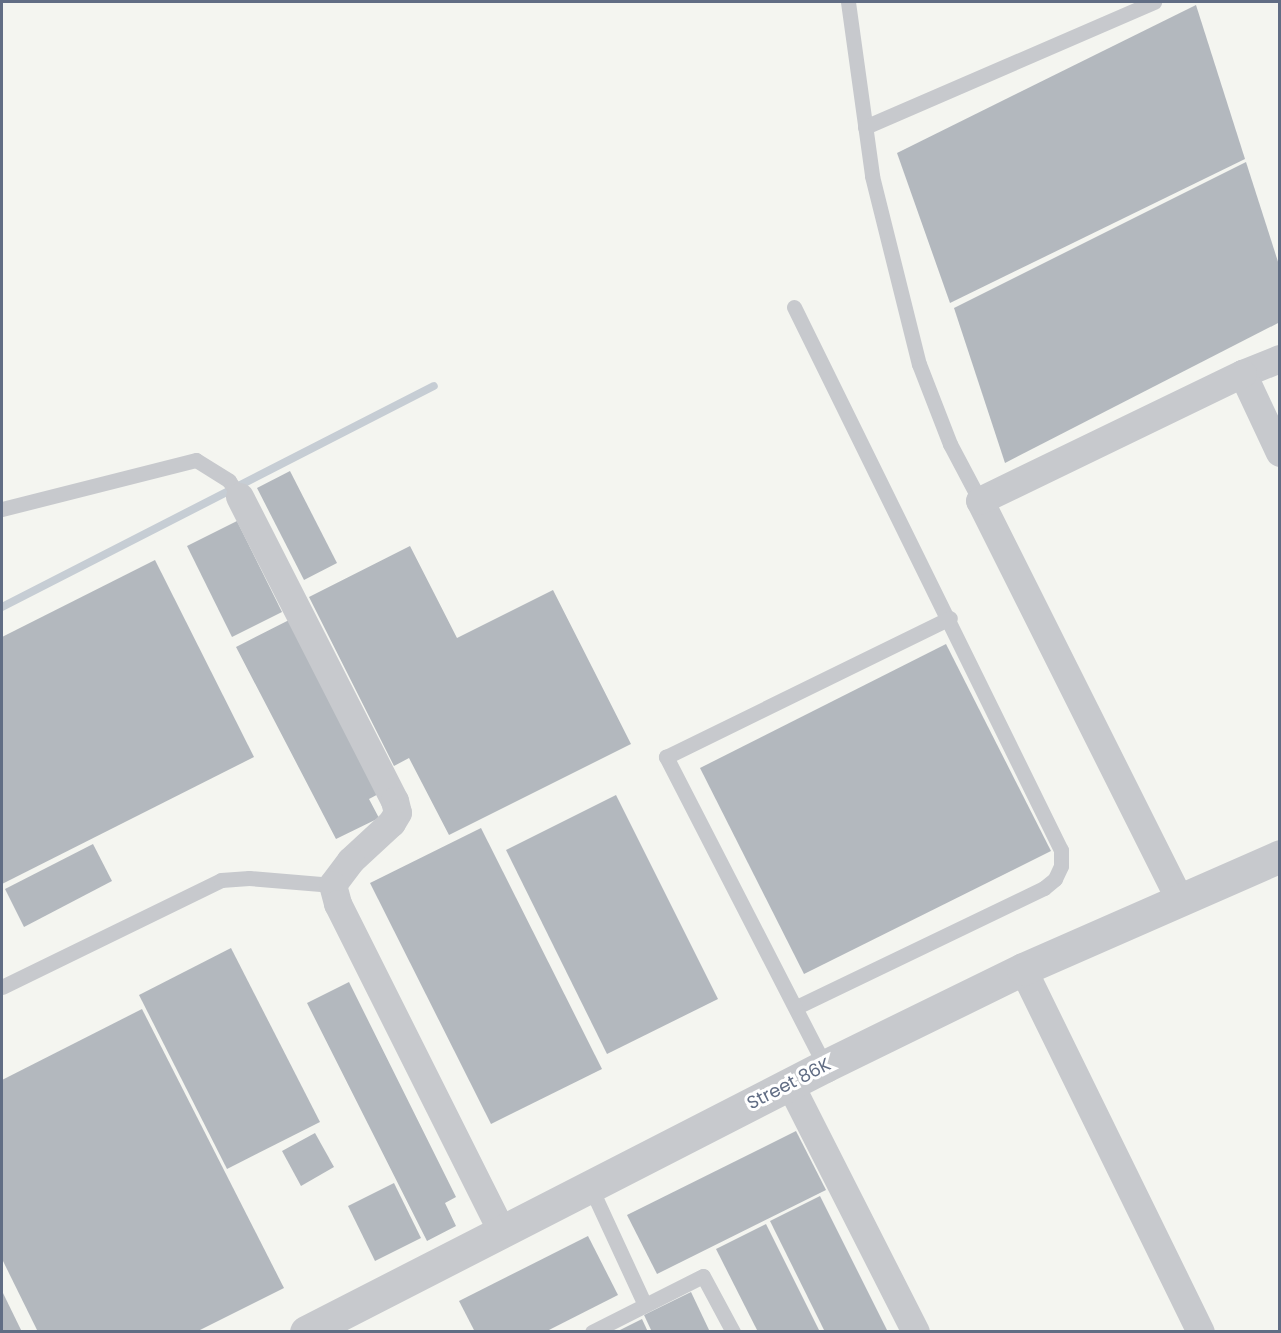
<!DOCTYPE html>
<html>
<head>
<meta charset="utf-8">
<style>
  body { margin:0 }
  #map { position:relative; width:1281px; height:1333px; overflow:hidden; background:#f4f5f0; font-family:Poppins,sans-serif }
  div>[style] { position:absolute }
  .stream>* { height:8px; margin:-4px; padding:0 4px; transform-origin:4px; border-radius:4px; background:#c6cdd4 }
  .building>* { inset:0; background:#b3b8be }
  .service>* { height:15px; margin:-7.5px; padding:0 7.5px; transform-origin:7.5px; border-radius:7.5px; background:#c7c9cd }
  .minor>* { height:28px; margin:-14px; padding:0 14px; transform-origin:14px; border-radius:14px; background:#c7c9cd }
  .tertiary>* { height:33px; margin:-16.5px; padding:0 16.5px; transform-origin:16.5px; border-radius:16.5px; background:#c7c9cd }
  span { translate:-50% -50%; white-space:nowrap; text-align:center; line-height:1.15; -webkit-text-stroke:6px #fff; paint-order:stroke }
  .street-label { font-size:18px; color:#616d84 }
  .frame { position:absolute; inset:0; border:3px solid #616d84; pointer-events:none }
</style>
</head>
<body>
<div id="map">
  <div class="stream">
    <i style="left:2px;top:607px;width:485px;rotate:-27.1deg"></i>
  </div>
  <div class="building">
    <i style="clip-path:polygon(1196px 5px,1245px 159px,950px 303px,897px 153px)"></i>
    <i style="clip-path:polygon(1246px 162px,1280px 268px,1280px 322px,1005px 463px,954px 308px)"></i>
    <i style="clip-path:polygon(290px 471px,337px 563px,304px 580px,257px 488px)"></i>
    <i style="clip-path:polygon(237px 521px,282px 612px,232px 637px,187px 546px)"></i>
    <i style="clip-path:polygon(410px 546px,457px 638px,553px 590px,631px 744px,449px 835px,409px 758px,394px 766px,309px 597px)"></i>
    <i style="clip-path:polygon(155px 560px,254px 757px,2px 884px,2px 637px)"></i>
    <i style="clip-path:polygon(293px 618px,384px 791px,369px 799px,379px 818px,336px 839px,236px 647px)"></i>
    <i style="clip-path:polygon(946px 644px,1051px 851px,804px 974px,700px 768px)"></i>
    <i style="clip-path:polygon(616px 795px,718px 999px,607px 1054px,506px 850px)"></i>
    <i style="clip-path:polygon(481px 828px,602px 1069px,491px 1124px,370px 883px)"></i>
    <i style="clip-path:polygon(93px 844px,112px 881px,24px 927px,5px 889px)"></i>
    <i style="clip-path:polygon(231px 948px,320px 1122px,227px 1169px,139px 995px)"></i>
    <i style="clip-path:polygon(349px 982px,456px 1197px,445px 1203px,456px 1226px,427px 1241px,307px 1003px)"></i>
    <i style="clip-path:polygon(142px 1009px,284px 1288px,196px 1332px,38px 1332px,2px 1259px,2px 1080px)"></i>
    <i style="clip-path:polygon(796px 1131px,826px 1190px,657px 1274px,627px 1215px)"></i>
    <i style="clip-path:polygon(315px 1133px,334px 1167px,301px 1186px,282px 1151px)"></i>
    <i style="clip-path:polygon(394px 1183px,421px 1238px,375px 1261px,348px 1206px)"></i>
    <i style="clip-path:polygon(820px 1196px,888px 1332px,825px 1332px,770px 1221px)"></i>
    <i style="clip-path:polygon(766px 1224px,820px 1332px,758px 1332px,716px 1249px)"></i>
    <i style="clip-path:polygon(588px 1236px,618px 1295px,545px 1332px,475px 1332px,459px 1301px)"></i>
    <i style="clip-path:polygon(2px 1291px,22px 1332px,2px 1332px)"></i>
    <i style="clip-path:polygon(691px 1292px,710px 1332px,652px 1332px,644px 1315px)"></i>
    <i style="clip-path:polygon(642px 1319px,648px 1332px,616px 1332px)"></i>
  </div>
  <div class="service">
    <i style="left:848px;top:2px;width:176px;rotate:82.1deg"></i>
    <i style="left:872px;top:176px;width:194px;rotate:76deg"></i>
    <i style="left:919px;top:364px;width:86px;rotate:68.8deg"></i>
    <i style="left:950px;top:444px;width:64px;rotate:62.2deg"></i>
    <i style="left:865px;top:127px;width:315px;rotate:-23.4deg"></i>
    <i style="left:794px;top:307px;width:605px;rotate:63.82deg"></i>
    <i style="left:1061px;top:850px;width:16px;rotate:90deg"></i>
    <i style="left:1061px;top:866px;width:14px;rotate:115deg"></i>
    <i style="left:1055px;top:879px;width:14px;rotate:141deg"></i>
    <i style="left:1044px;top:888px;width:274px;rotate:154.3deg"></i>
    <i style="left:2px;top:509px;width:200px;rotate:-14.2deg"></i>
    <i style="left:196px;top:460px;width:39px;rotate:32deg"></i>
    <i style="left:229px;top:481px;width:19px;rotate:55deg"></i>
    <i style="left:2px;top:987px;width:244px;rotate:-26deg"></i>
    <i style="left:221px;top:880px;width:28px;rotate:-4deg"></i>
    <i style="left:249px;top:878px;width:84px;rotate:4.8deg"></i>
    <i style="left:825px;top:1066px;width:348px;rotate:-117.2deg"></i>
    <i style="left:666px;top:757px;width:316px;rotate:-26.1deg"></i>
    <i style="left:590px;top:1186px;width:131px;rotate:65.2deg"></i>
    <i style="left:592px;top:1332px;width:124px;rotate:-26.8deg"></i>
    <i style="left:703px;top:1276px;width:64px;rotate:61.8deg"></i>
  </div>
  <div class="minor">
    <i style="left:1280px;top:359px;width:40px;rotate:158deg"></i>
    <i style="left:1243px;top:374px;width:87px;rotate:64.9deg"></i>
    <i style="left:240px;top:497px;width:341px;rotate:63deg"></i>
    <i style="left:395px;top:801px;width:12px;rotate:76deg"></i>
    <i style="left:398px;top:813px;width:12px;rotate:121deg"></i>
    <i style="left:392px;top:823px;width:56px;rotate:137.2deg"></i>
    <i style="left:351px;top:861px;width:30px;rotate:127deg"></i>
    <i style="left:333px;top:885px;width:20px;rotate:75deg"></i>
    <i style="left:338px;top:904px;width:366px;rotate:63.4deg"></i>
    <i style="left:1180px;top:900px;width:446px;rotate:-116.6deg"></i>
    <i style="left:980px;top:501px;width:292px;rotate:-25.8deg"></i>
    <i style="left:1023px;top:969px;width:404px;rotate:63.9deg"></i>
    <i style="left:790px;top:1084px;width:278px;rotate:63.1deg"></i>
  </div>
  <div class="tertiary">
    <i style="left:306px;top:1332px;width:583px;rotate:-27.14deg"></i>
    <i style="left:825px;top:1066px;width:220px;rotate:-26.1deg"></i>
    <i style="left:1023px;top:969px;width:281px;rotate:-23.7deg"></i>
  </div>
  <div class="street-label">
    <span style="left:789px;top:1084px;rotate:-27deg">Street 86K</span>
  </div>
  <div class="frame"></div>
</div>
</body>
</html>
